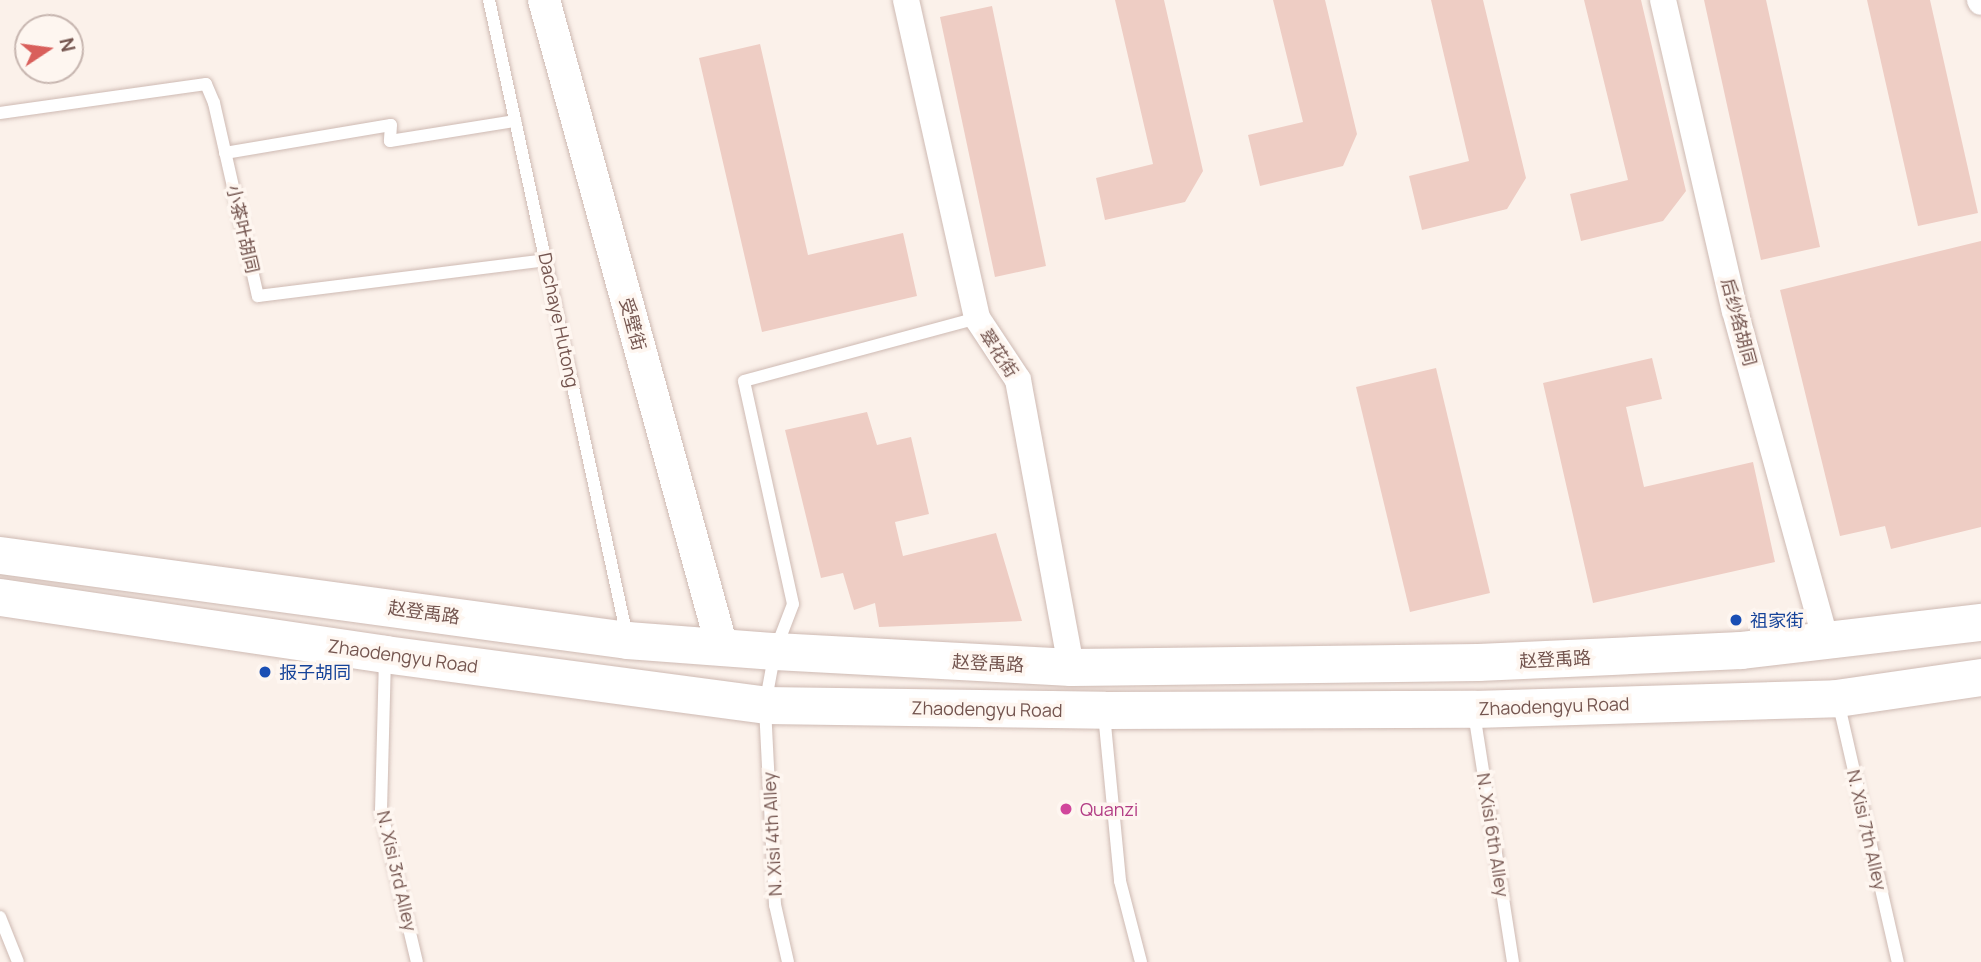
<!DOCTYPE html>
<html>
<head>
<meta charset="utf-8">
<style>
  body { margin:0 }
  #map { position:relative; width:1981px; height:962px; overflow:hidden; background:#fbf1ea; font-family:Manrope,"Noto Sans SC",sans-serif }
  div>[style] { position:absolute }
  .building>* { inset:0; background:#eecdc4 }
  .roads { filter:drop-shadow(0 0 2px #cebab3) drop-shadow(0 0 2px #cebab3) }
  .service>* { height:12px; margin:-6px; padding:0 6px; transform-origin:6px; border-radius:6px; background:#fff }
  .minor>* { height:26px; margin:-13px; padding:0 13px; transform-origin:13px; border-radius:13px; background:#fff }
  .tertiary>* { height:32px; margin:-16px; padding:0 16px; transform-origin:16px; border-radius:16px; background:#fff }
  .secondary>* { height:37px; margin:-18.5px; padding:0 18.5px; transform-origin:18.5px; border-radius:18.5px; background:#fff }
  .dots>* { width:19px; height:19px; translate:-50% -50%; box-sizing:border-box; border:4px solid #fef6f0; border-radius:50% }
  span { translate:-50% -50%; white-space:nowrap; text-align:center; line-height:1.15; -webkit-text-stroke:7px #fef6f0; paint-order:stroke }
  .street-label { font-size:18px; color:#74554f }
  .transit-label { font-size:18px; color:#164399 }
  .left { translate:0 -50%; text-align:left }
  .hotel-label { font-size:18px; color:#b23c85 }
  .north { position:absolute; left:14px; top:14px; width:70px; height:70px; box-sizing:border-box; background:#fef6f0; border:2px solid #c7b6b0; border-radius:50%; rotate:77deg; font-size:19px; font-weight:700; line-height:28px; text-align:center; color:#74554f }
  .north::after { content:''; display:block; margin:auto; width:24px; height:32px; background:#d95f5b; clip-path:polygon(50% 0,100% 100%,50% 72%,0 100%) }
</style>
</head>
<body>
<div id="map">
  <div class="building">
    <i style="clip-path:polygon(1115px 0,1164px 0,1203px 171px,1185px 202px,1105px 220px,1096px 178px,1153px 164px)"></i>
    <i style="clip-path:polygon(1273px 0,1325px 0,1357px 134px,1343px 166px,1260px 186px,1248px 135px,1303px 122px)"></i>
    <i style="clip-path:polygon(1431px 0,1483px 0,1526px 178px,1507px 209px,1422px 230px,1409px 176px,1469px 161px)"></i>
    <i style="clip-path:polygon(1584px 0,1641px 0,1686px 191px,1663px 221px,1581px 241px,1570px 194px,1628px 180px)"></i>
    <i style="clip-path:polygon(1704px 0,1766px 0,1820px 247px,1761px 260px)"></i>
    <i style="clip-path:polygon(1867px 0,1930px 0,1978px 213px,1918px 226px)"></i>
    <i style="clip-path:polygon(992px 6px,1046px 266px,995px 277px,940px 17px)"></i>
    <i style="clip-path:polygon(760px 44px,808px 255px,903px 233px,917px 296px,762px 332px,699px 58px)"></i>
    <i style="clip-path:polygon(1981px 241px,1981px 527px,1891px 549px,1885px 526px,1840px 536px,1780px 290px)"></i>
    <i style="clip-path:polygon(1652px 358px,1662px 399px,1626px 407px,1644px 487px,1753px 462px,1775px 562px,1593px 603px,1543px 383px)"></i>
    <i style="clip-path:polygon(1436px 368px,1490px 593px,1410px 612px,1356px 387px)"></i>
    <i style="clip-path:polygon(867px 412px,877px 445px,911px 437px,929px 514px,895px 522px,903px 556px,996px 533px,1022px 621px,879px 627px,875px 603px,854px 610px,843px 573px,821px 578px,785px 430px)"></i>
  </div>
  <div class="roads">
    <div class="service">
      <i style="left:489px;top:0;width:651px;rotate:77.76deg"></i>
      <i style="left:0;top:113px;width:208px;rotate:-8deg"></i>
      <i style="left:206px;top:84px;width:21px;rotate:67deg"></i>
      <i style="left:214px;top:103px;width:198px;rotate:77.2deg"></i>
      <i style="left:258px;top:296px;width:291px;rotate:-7.1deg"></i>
      <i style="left:225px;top:153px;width:168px;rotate:-9.6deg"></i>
      <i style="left:391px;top:125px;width:16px;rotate:94deg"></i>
      <i style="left:390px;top:141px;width:127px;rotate:-9.1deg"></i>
      <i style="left:385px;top:658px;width:152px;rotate:91.5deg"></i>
      <i style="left:381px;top:810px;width:156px;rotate:76.7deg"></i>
      <i style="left:1838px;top:701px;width:268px;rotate:77.1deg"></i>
      <i style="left:1474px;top:713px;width:252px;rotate:81.1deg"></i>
      <i style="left:1104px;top:714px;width:168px;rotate:84.5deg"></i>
      <i style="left:1120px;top:881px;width:84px;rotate:75.5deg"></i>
      <i style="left:0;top:917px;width:48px;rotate:68.2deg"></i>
      <i style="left:788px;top:962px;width:58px;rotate:-102.8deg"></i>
      <i style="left:775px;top:905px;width:200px;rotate:-92.9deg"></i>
      <i style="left:765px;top:705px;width:55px;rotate:-79.5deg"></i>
      <i style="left:775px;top:651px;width:50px;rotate:-69deg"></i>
      <i style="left:793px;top:604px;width:228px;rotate:-102.4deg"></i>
      <i style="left:744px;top:381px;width:241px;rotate:-15.1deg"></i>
    </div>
    <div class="minor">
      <i style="left:906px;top:0;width:326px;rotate:77.4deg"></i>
      <i style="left:977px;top:318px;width:74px;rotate:56.5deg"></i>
      <i style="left:1018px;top:380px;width:292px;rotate:79.5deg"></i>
      <i style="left:1663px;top:0;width:319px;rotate:77deg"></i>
      <i style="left:1735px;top:311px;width:342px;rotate:74.6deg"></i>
      <i style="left:1980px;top:0;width:2px;rotate:63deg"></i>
    </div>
    <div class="tertiary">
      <i style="left:544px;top:0;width:671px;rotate:74.62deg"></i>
    </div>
    <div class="secondary">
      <i style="left:0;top:555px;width:633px;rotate:7.72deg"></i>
      <i style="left:627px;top:640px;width:148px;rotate:4.3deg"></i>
      <i style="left:775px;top:651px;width:296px;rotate:3.1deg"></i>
      <i style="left:1071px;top:667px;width:407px;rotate:-0.7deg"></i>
      <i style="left:1478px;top:662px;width:263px;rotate:-2.6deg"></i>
      <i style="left:1741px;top:650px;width:242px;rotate:-6.7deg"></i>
      <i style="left:0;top:597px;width:389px;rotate:8.4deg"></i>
      <i style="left:385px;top:654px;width:383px;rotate:7.6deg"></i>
      <i style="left:765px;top:705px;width:339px;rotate:0.8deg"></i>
      <i style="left:1104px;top:710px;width:370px;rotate:-0.2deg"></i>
      <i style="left:1474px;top:709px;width:363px;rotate:-1.7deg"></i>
      <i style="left:1837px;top:698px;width:146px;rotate:-8.3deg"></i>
    </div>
  </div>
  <div class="dots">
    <i style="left:1736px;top:620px;background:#1a4fb4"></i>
    <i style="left:265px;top:672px;background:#1a4fb4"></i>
    <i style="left:1066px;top:809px;background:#d1479c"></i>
  </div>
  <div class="street-label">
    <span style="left:243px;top:229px;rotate:77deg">小茶叶胡同</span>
    <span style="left:559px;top:320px;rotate:78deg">Dachaye Hutong</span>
    <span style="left:1739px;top:322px;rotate:75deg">后纱络胡同</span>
    <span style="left:633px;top:324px;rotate:75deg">受壁街</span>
    <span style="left:999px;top:353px;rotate:57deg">翠花街</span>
    <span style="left:424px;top:612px;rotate:8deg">赵登禹路</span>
    <span style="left:403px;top:656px;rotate:8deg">Zhaodengyu Road</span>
    <span style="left:1555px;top:659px;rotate:-3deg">赵登禹路</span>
    <span style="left:988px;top:663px;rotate:3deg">赵登禹路</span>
    <span style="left:1554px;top:706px;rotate:-2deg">Zhaodengyu Road</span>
    <span style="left:987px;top:709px;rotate:1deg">Zhaodengyu Road</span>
    <span style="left:1867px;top:830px;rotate:77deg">N. Xisi 7th Alley</span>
    <span style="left:772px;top:834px;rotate:-93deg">N. Xisi 4th Alley</span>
    <span style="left:1493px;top:835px;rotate:81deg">N. Xisi 6th Alley</span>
    <span style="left:397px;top:871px;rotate:77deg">N. Xisi 3rd Alley</span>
  </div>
  <div class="transit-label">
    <span class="left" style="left:1750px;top:620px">祖家街</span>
    <span class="left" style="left:279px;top:672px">报子胡同</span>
  </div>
  <div class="hotel-label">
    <span class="left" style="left:1080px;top:809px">Quanzi</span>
  </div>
  <div class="north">N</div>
</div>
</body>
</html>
